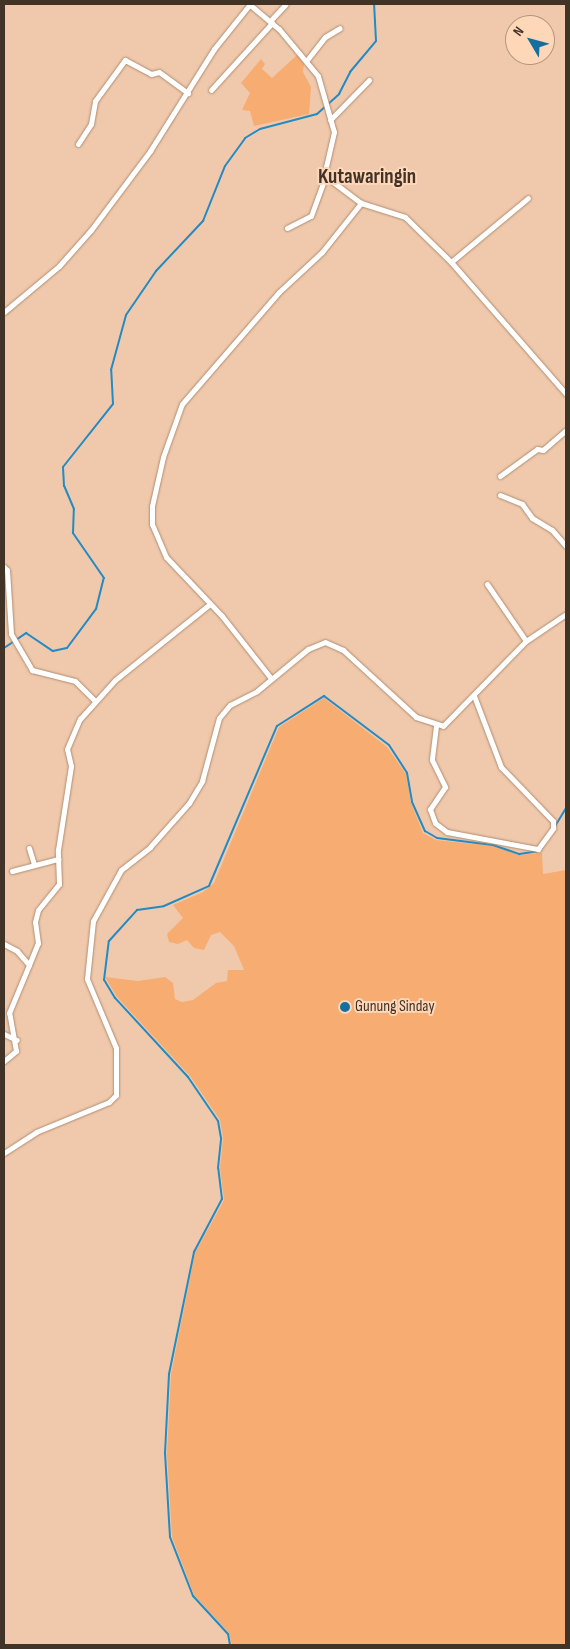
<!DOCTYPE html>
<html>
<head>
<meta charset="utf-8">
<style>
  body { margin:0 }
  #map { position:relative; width:570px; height:1649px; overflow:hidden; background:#f0c9ac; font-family:"Sofia Sans Condensed",sans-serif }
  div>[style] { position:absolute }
  .green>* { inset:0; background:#f7ac71 }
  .stream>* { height:2px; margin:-1px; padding:0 1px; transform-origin:1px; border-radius:1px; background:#228bc4 }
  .roads { filter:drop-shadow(0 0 1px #b28d71) drop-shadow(0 0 1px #b28d71) }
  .street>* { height:5px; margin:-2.5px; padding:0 2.5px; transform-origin:2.5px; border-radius:2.5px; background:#fff }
  .dots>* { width:14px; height:14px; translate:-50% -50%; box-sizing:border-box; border:2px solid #fed6b8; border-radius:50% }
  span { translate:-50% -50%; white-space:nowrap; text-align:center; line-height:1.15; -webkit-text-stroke:4px #fed6b8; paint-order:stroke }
  .poi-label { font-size:16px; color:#423327 }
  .left { translate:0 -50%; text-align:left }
  .district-label { font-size:21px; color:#423327; font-weight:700 }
  .frame { position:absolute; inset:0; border:5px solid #423327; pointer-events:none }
  .north { position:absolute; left:505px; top:15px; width:50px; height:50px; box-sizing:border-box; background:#fed6b8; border:1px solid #b3957e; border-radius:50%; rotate:307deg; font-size:14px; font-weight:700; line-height:20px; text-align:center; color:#423327 }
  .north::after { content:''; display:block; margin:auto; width:18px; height:22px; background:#146f9e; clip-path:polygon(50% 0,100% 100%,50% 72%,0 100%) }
</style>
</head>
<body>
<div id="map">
  <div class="green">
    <i style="clip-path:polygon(297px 55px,304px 64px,303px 72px,311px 87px,309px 114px,254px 126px,250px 111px,242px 110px,250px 93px,241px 83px,261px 59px,265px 64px,262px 69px,272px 78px)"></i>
    <i style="clip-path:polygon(324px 698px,387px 747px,406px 774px,411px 803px,423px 833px,436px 840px,493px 846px,519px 855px,542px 853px,543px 874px,566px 870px,566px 1645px,232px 1645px,229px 1633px,194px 1595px,172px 1537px,167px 1453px,171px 1374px,195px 1253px,224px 1200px,220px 1168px,223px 1138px,220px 1120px,190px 1076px,117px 997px,105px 977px,138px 981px,165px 977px,173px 983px,175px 999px,182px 1002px,193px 1000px,216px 983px,227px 981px,228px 970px,244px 970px,234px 946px,220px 932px,211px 935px,204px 950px,194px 948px,187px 940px,178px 944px,169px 942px,167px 934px,183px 918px,173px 905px,203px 892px,214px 883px,279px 727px)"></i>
  </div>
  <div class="stream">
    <i style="left:4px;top:648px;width:27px;rotate:-34deg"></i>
    <i style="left:26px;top:633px;width:32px;rotate:34deg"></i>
    <i style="left:53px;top:651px;width:14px;rotate:-12deg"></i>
    <i style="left:67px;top:648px;width:49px;rotate:-53.4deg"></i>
    <i style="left:96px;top:609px;width:32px;rotate:-76deg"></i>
    <i style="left:104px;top:578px;width:55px;rotate:-124.6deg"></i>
    <i style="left:73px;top:533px;width:24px;rotate:-88deg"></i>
    <i style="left:74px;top:509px;width:25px;rotate:-113deg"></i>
    <i style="left:64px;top:486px;width:19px;rotate:-93deg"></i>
    <i style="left:63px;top:467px;width:80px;rotate:-51.6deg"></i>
    <i style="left:113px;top:404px;width:34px;rotate:-93deg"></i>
    <i style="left:111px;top:370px;width:57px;rotate:-74.7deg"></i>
    <i style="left:126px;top:315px;width:53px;rotate:-55.7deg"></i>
    <i style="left:156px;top:271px;width:69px;rotate:-46.8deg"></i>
    <i style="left:203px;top:221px;width:59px;rotate:-68.2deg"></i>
    <i style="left:225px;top:166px;width:34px;rotate:-54deg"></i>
    <i style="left:245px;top:138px;width:17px;rotate:-31deg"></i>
    <i style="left:260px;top:129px;width:59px;rotate:-14.7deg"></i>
    <i style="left:317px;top:114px;width:30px;rotate:-42deg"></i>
    <i style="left:339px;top:94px;width:25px;rotate:-63deg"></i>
    <i style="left:350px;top:72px;width:40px;rotate:-50deg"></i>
    <i style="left:376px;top:41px;width:37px;rotate:-93deg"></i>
    <i style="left:230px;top:1645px;width:11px;rotate:-100deg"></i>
    <i style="left:228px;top:1634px;width:52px;rotate:-132.6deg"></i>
    <i style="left:193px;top:1596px;width:63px;rotate:-111.3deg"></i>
    <i style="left:170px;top:1537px;width:84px;rotate:-93.4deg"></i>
    <i style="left:165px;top:1453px;width:79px;rotate:-87.1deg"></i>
    <i style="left:169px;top:1374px;width:125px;rotate:-78.4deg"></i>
    <i style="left:194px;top:1252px;width:60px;rotate:-62.2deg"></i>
    <i style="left:222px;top:1199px;width:31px;rotate:-97deg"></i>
    <i style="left:218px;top:1168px;width:30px;rotate:-84deg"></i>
    <i style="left:221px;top:1138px;width:17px;rotate:-100deg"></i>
    <i style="left:218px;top:1121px;width:53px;rotate:-124.3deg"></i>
    <i style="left:188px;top:1077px;width:108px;rotate:-132.7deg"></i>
    <i style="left:115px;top:998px;width:21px;rotate:-121deg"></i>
    <i style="left:104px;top:980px;width:39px;rotate:-83deg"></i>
    <i style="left:109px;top:941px;width:42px;rotate:-47.9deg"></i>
    <i style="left:137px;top:910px;width:27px;rotate:-8deg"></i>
    <i style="left:164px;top:906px;width:49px;rotate:-24deg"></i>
    <i style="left:209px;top:886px;width:174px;rotate:-67deg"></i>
    <i style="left:277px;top:726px;width:56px;rotate:-32.6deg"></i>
    <i style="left:324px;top:696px;width:81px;rotate:37deg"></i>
    <i style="left:389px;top:745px;width:33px;rotate:57deg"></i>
    <i style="left:407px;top:773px;width:29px;rotate:80deg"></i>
    <i style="left:412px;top:802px;width:32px;rotate:66deg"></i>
    <i style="left:425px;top:831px;width:14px;rotate:30deg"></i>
    <i style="left:437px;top:838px;width:56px;rotate:7.1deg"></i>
    <i style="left:493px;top:845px;width:28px;rotate:19deg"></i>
    <i style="left:519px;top:854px;width:21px;rotate:-8deg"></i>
    <i style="left:540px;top:851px;width:50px;rotate:-58.8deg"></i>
  </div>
  <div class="roads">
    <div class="street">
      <i style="left:249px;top:4px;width:39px;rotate:40deg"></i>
      <i style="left:279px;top:29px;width:61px;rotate:50.3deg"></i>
      <i style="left:318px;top:76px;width:58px;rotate:74.1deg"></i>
      <i style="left:334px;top:132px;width:39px;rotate:103deg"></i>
      <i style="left:325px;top:170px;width:10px;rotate:66deg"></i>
      <i style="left:329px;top:179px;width:40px;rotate:37deg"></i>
      <i style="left:361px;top:203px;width:46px;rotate:17.7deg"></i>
      <i style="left:405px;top:217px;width:64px;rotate:44.4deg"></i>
      <i style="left:451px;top:262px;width:175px;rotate:48.9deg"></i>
      <i style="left:270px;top:21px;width:23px;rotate:-47deg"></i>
      <i style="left:307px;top:60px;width:29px;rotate:-52deg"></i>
      <i style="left:325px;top:37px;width:17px;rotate:-31deg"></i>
      <i style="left:211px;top:90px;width:91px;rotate:-47.7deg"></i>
      <i style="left:330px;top:120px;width:56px;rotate:-45.7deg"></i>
      <i style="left:78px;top:144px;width:24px;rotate:-57deg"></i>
      <i style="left:91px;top:124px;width:23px;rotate:-80deg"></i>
      <i style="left:95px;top:101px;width:51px;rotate:-53.8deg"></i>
      <i style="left:125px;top:60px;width:30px;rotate:28deg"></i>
      <i style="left:151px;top:74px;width:8px;rotate:-14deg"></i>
      <i style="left:159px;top:72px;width:36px;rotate:36deg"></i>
      <i style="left:287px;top:228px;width:27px;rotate:-27deg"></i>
      <i style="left:311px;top:216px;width:44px;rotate:-69.9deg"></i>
      <i style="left:451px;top:262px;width:100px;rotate:-39.7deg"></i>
      <i style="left:4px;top:312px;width:72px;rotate:-39.9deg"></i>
      <i style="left:59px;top:266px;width:48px;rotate:-48.4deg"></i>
      <i style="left:91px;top:230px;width:99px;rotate:-53.2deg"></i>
      <i style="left:150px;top:151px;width:120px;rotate:-57.9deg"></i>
      <i style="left:214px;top:49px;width:58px;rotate:-51.3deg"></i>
      <i style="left:500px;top:476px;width:46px;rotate:-36.1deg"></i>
      <i style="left:537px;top:449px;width:6px;rotate:9deg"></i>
      <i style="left:543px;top:450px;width:30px;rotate:-41deg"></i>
      <i style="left:500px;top:495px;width:24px;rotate:22deg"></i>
      <i style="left:522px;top:504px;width:17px;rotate:54deg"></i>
      <i style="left:532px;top:518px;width:23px;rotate:31deg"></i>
      <i style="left:552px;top:530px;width:21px;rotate:49deg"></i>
      <i style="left:4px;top:567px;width:4px;rotate:45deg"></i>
      <i style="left:7px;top:570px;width:64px;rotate:86.4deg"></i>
      <i style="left:11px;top:634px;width:42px;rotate:59.7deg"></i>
      <i style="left:32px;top:670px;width:44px;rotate:14.3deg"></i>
      <i style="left:75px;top:681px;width:27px;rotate:45deg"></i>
      <i style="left:487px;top:584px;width:69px;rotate:55.6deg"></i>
      <i style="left:270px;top:677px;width:78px;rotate:-128.2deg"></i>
      <i style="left:222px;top:616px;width:81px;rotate:-133.5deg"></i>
      <i style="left:166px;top:557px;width:36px;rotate:-113deg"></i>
      <i style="left:152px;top:524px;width:18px;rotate:-90deg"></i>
      <i style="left:152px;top:506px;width:50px;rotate:-77.3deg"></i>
      <i style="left:163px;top:457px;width:56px;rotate:-70.3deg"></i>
      <i style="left:182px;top:404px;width:148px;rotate:-49.1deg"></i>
      <i style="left:279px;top:292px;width:59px;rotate:-42.9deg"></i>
      <i style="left:322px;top:252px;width:63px;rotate:-51.5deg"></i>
      <i style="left:436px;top:726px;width:34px;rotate:97deg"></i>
      <i style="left:432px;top:760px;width:30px;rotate:64deg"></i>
      <i style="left:445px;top:787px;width:27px;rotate:124deg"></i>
      <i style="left:430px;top:809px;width:15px;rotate:70deg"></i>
      <i style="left:435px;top:823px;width:15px;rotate:37deg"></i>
      <i style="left:447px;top:832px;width:93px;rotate:10.6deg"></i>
      <i style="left:538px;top:849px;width:26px;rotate:-54deg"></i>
      <i style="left:553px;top:828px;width:7px;rotate:-90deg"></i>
      <i style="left:553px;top:821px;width:75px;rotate:-133.9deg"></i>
      <i style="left:501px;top:767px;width:76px;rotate:-110.8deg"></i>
      <i style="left:29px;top:848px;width:17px;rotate:73deg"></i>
      <i style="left:12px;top:871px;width:48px;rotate:-14.6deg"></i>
      <i style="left:4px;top:944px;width:15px;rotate:28deg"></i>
      <i style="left:17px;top:951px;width:18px;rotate:49deg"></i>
      <i style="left:29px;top:965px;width:24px;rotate:-68deg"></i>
      <i style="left:38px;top:943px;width:21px;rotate:-98deg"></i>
      <i style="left:35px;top:922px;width:12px;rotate:-76deg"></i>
      <i style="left:38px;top:910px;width:33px;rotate:-51deg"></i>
      <i style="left:59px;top:884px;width:34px;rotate:-92deg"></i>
      <i style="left:58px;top:850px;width:85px;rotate:-81.2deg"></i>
      <i style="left:71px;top:766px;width:17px;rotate:-103deg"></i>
      <i style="left:67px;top:749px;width:33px;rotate:-67deg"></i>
      <i style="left:80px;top:719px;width:52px;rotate:-48.1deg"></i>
      <i style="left:115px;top:680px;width:122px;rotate:-38.7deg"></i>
      <i style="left:4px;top:1034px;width:14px;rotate:25deg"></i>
      <i style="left:4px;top:1061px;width:16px;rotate:-40deg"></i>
      <i style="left:16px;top:1051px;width:39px;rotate:-100deg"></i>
      <i style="left:9px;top:1013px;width:52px;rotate:-67.4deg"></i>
      <i style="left:4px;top:1153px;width:38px;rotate:-33deg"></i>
      <i style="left:36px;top:1132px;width:79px;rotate:-22.3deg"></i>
      <i style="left:109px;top:1102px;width:10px;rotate:-45deg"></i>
      <i style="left:116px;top:1095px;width:47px;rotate:-90deg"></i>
      <i style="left:116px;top:1048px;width:75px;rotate:-112.8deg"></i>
      <i style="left:87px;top:979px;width:58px;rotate:-84.1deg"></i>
      <i style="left:93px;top:921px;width:58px;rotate:-61.2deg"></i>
      <i style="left:121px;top:870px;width:37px;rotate:-38deg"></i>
      <i style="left:150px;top:847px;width:59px;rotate:-48.4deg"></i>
      <i style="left:189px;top:803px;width:26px;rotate:-59deg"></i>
      <i style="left:202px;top:781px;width:65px;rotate:-74.9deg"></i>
      <i style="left:219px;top:718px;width:17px;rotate:-50deg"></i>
      <i style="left:230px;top:705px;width:30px;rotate:-27deg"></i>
      <i style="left:257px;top:691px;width:66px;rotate:-39.5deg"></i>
      <i style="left:308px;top:649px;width:18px;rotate:-22deg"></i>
      <i style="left:325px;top:642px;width:20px;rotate:24deg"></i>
      <i style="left:343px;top:650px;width:99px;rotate:42.5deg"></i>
      <i style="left:416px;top:717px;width:28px;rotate:18deg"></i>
      <i style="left:443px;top:726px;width:119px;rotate:-45.7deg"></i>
      <i style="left:526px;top:641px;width:48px;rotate:-34deg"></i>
    </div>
  </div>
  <div class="dots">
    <i style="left:345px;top:1007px;background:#146f9e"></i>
  </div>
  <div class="poi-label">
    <span class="left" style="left:355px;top:1007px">Gunung Sinday</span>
  </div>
  <div class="district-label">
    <span style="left:367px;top:177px">Kutawaringin</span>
  </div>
  <div class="frame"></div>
  <div class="north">N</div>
</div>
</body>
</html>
